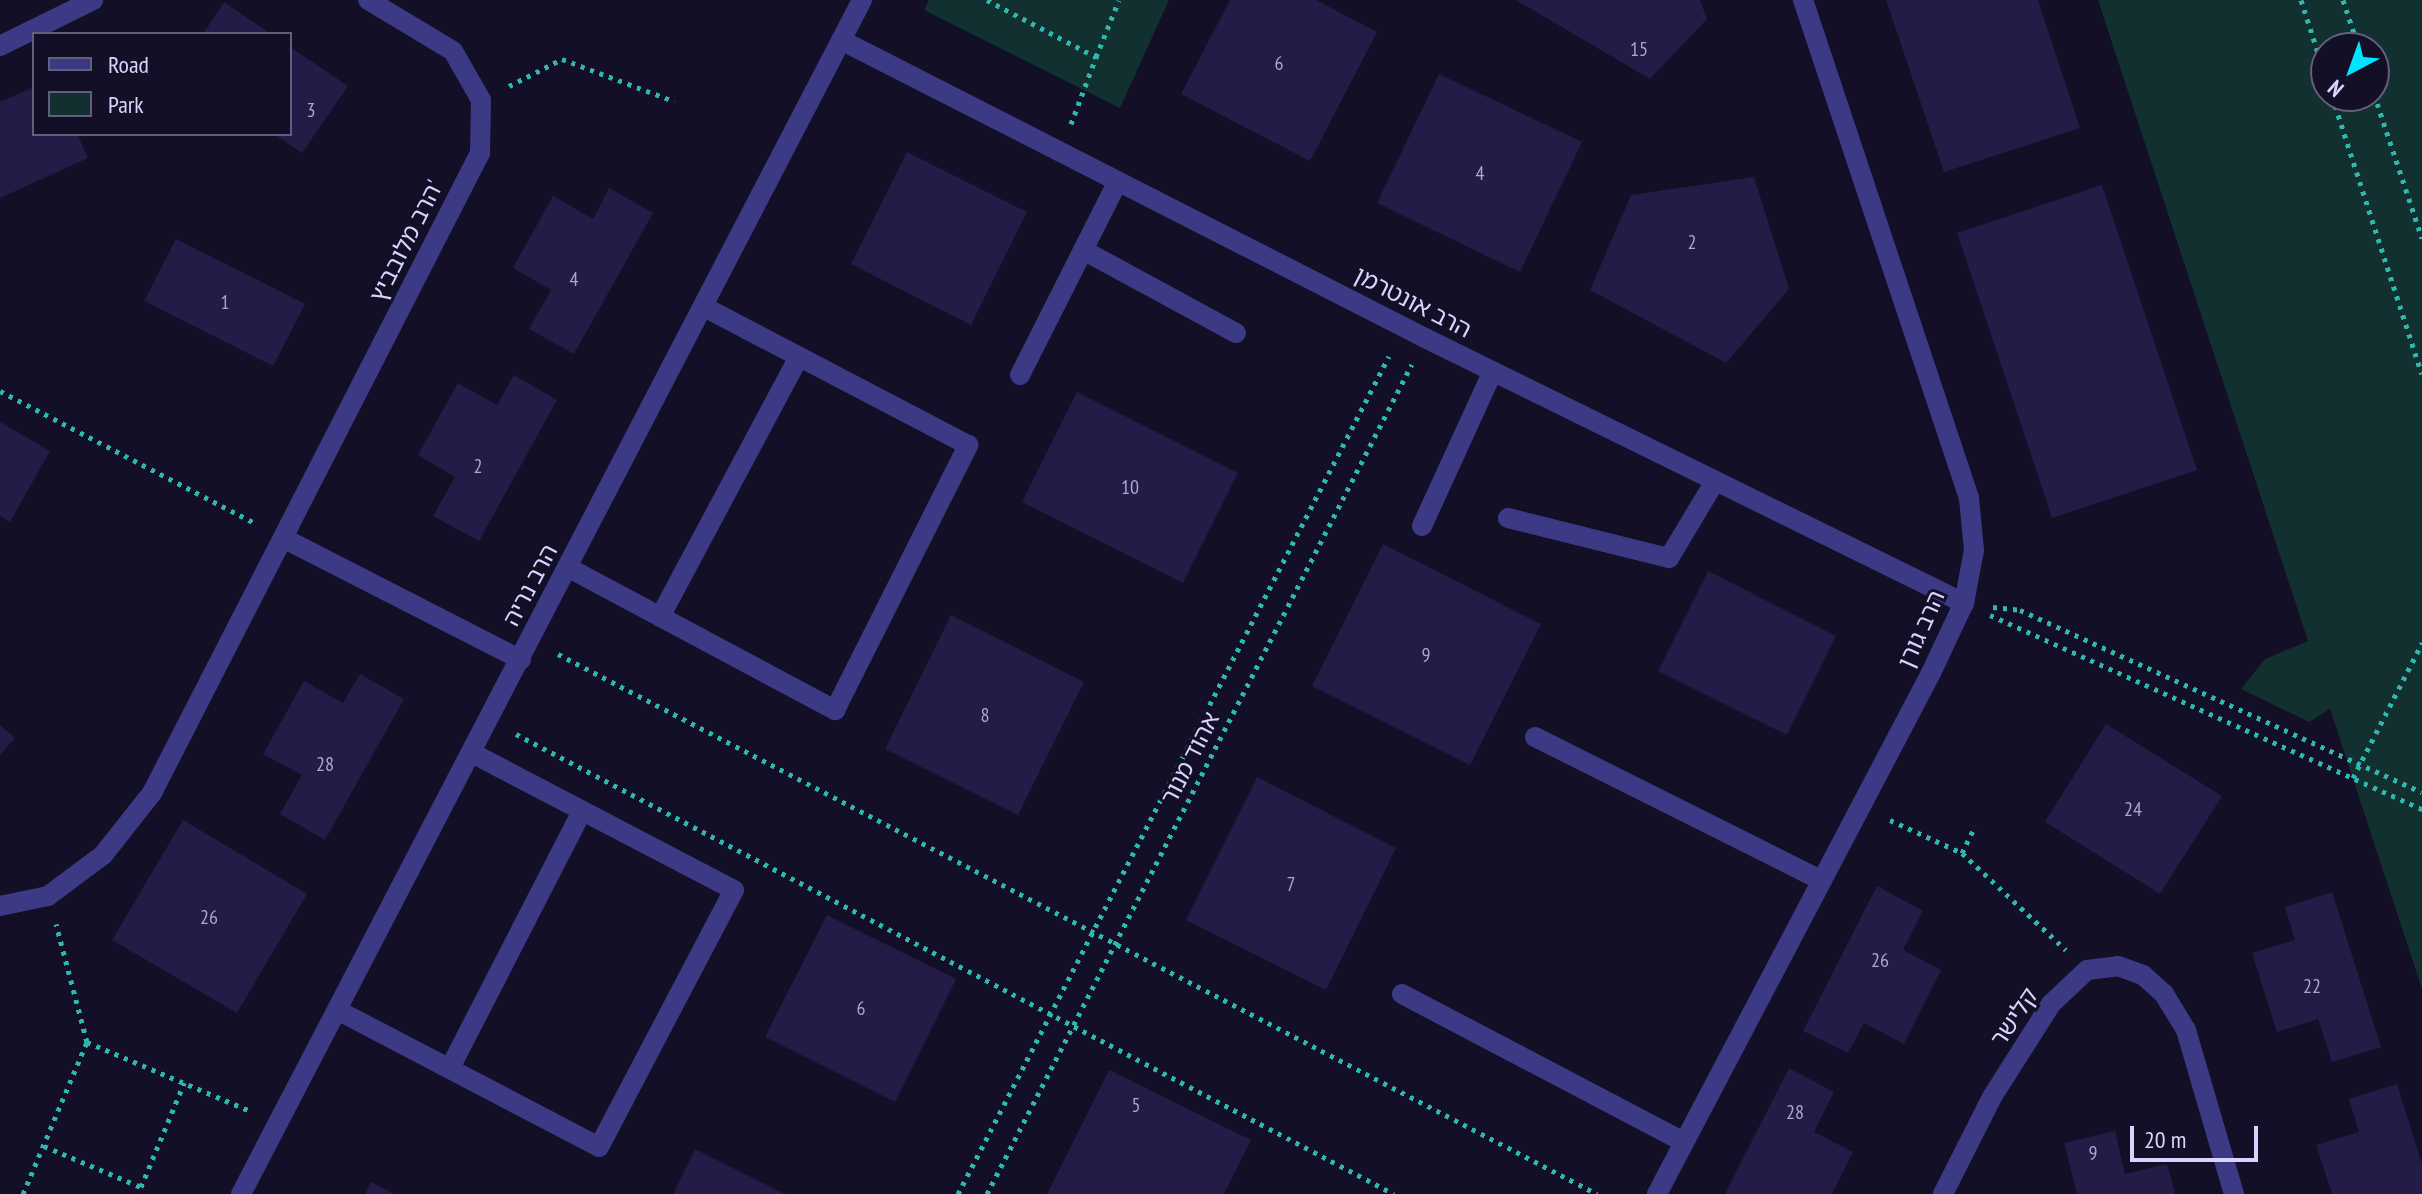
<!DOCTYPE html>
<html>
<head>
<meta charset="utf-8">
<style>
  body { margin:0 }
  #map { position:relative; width:2422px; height:1194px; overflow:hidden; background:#130f26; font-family:"PT Sans Narrow","Noto Sans Hebrew",sans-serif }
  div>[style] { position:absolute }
  .green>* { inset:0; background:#12302f }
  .building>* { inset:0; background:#241b47 }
  .path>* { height:5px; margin-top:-2.5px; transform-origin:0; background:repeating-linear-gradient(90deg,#2fb8b0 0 4px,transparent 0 10px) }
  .minor>* { height:20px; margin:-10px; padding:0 10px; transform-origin:10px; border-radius:10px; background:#3d3a85 }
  span { translate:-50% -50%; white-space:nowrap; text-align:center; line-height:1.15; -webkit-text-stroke:6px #130f26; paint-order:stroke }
  .number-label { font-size:20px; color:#aca6d1 }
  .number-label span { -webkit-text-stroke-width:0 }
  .street-label { font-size:24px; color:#d9d4ff }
  .legend { position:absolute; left:32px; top:32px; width:260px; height:104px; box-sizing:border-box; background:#130f26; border:2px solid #625e7d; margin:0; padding:10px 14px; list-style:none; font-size:24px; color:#d9d4ff }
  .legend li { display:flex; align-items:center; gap:16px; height:40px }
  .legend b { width:40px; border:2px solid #625e7d }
  .north { position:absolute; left:2310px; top:32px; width:80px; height:80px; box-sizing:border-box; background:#130f26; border:2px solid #625e7d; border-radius:50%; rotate:221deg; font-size:22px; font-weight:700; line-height:32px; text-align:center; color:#d9d4ff }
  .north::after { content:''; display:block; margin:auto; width:28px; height:36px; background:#00e5ff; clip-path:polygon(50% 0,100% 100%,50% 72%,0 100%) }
  .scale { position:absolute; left:2130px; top:1126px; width:128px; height:36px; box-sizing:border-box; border:4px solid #d9d4ff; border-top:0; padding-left:10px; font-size:24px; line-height:28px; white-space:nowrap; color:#d9d4ff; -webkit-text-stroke:6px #130f26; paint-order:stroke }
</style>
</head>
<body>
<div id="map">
  <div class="green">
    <i style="clip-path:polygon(929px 0,1169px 0,1120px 108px,924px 10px)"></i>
    <i style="clip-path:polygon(evenodd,2098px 0,2422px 0,2422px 989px,2330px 709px,2309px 722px,2241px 689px,2265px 659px,2308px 641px,2098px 0,2374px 48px,2374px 96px,2326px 96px,2326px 48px,2374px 48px)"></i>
  </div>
  <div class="building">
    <i style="clip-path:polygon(1230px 0,1316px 0,1377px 32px,1310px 161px,1181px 94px)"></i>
    <i style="clip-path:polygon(1516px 0,1700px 0,1707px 19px,1650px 79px)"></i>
    <i style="clip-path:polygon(1886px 0,2038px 0,2080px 128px,1944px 172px)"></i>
    <i style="clip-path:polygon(224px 2px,271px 34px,203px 34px)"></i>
    <i style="clip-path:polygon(290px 47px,348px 86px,302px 153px,274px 134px,290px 134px)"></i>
    <i style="clip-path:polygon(1439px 74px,1582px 142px,1520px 272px,1377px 203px)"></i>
    <i style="clip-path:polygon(34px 87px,34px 134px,77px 134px,88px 158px,0 198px,0 102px)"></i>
    <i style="clip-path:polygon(907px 152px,1027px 212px,971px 325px,851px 264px)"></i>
    <i style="clip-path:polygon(1754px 177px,1789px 289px,1726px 363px,1590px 290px,1631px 195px)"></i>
    <i style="clip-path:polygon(2102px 185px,2197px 470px,2052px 518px,1957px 233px)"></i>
    <i style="clip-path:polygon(609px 188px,653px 213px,574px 354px,529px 329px,551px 290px,513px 268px,553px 196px,593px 219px)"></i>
    <i style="clip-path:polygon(176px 239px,305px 304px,273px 366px,144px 301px)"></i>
    <i style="clip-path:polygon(514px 375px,557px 400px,479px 541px,433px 516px,455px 477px,418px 455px,458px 383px,497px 405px)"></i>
    <i style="clip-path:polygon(1077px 392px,1238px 473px,1183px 583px,1022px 502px)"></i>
    <i style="clip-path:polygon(0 422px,50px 451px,10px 522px,0 516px)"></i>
    <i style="clip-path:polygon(1383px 544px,1541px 624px,1470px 765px,1312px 686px)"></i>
    <i style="clip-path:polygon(1708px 571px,1836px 636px,1787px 735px,1658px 671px)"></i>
    <i style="clip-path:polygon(951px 615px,1084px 682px,1018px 815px,885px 749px)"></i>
    <i style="clip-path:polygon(360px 674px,404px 699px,325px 840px,280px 814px,302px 775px,263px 754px,304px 681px,343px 703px)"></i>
    <i style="clip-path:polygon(2106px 724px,2222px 796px,2160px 894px,2045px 822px)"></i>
    <i style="clip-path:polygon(0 725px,15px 738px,0 755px)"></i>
    <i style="clip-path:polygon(1257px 777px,1396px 848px,1326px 990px,1186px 920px)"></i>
    <i style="clip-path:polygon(183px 820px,307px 894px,237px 1013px,112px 940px)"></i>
    <i style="clip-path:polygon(1877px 886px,1923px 911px,1903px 950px,1941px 970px,1904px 1044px,1864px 1023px,1848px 1053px,1803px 1031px)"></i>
    <i style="clip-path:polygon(2332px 892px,2381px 1047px,2332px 1062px,2318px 1019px,2277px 1032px,2252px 953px,2295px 940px,2285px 907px)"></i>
    <i style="clip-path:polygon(827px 915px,956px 979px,895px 1102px,765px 1037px)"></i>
    <i style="clip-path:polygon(1789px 1068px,1834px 1092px,1814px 1132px,1853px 1152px,1832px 1194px,1725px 1194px)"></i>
    <i style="clip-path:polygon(1109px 1070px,1251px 1140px,1224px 1194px,1047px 1194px)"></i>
    <i style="clip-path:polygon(2397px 1084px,2422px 1164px,2422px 1194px,2332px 1194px,2316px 1145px,2359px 1132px,2349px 1099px)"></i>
    <i style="clip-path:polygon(2115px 1131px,2125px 1174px,2167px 1164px,2175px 1194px,2077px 1194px,2064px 1143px)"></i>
    <i style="clip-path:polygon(695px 1149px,785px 1194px,673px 1194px)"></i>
    <i style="clip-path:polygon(371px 1182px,394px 1194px,365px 1194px)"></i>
  </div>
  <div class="path">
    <i style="left:987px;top:0;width:123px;rotate:27.6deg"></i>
    <i style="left:1096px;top:57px;width:61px;rotate:-68deg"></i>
    <i style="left:2301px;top:0;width:82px;rotate:72.2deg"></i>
    <i style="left:2343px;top:0;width:51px;rotate:71.6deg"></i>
    <i style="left:509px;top:86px;width:59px;rotate:-27deg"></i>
    <i style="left:562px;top:59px;width:120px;rotate:20.6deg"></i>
    <i style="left:2374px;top:94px;width:152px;rotate:71.6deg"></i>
    <i style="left:2332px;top:96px;width:292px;rotate:72.1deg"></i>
    <i style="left:1071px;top:124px;width:72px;rotate:-69.5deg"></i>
    <i style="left:0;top:391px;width:287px;rotate:27.4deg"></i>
    <i style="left:1993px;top:607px;width:27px;rotate:6deg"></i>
    <i style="left:2020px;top:610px;width:441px;rotate:24.4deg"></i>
    <i style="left:1990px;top:615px;width:474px;rotate:24.2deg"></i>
    <i style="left:558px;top:654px;width:1171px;rotate:27.46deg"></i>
    <i style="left:516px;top:734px;width:991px;rotate:27.65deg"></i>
    <i style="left:2353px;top:778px;width:152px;rotate:-62.9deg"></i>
    <i style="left:1890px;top:820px;width:79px;rotate:24.6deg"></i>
    <i style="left:1962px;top:853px;width:142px;rotate:43deg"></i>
    <i style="left:1962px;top:853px;width:30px;rotate:-64deg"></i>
    <i style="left:87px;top:1042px;width:175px;rotate:22.9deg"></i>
    <i style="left:44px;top:1146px;width:105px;rotate:22.9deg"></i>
    <i style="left:141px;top:1187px;width:113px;rotate:-67.5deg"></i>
    <i style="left:23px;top:1194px;width:165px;rotate:-67.2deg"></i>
    <i style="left:87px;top:1042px;width:122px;rotate:-104.7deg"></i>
    <i style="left:958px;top:1194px;width:942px;rotate:-62.78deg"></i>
    <i style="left:987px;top:1194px;width:932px;rotate:-62.89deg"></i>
  </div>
  <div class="minor">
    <i style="left:841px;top:40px;width:656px;rotate:27.03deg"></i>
    <i style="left:1425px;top:338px;width:601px;rotate:26.18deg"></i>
    <i style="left:0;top:46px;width:104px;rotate:-26.3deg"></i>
    <i style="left:1083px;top:250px;width:174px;rotate:28.5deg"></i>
    <i style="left:1020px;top:375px;width:217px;rotate:-63.2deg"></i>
    <i style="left:1508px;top:518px;width:166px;rotate:14deg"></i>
    <i style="left:1669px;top:558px;width:90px;rotate:-59.1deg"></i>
    <i style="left:1422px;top:526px;width:170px;rotate:-65.4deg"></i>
    <i style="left:285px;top:539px;width:265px;rotate:27.1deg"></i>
    <i style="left:569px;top:568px;width:302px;rotate:28.1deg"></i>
    <i style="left:835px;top:710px;width:297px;rotate:-63.3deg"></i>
    <i style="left:968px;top:445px;width:298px;rotate:-152.4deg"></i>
    <i style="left:660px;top:617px;width:295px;rotate:-61.9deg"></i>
    <i style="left:1535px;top:737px;width:319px;rotate:26.6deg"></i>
    <i style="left:0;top:906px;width:49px;rotate:-11.8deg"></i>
    <i style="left:48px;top:896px;width:69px;rotate:-36.7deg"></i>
    <i style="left:103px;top:855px;width:79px;rotate:-51.7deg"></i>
    <i style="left:152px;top:793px;width:719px;rotate:-62.86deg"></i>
    <i style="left:480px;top:153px;width:53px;rotate:-88.9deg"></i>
    <i style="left:481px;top:100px;width:56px;rotate:-119.7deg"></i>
    <i style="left:453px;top:51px;width:99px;rotate:-149deg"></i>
    <i style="left:1402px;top:994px;width:318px;rotate:27.7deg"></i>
    <i style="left:339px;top:1011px;width:293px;rotate:27.6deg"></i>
    <i style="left:599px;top:1147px;width:290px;rotate:-62.3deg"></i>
    <i style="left:734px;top:890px;width:296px;rotate:-152.4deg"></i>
    <i style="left:450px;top:1068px;width:289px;rotate:-62.8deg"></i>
    <i style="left:241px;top:1194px;width:1346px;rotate:-62.52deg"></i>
    <i style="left:1657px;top:1194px;width:589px;rotate:-62.26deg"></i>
    <i style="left:1931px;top:673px;width:77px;rotate:-64.8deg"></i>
    <i style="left:1964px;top:603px;width:54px;rotate:-79.3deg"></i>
    <i style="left:1974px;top:550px;width:52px;rotate:-95.5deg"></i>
    <i style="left:1969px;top:498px;width:525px;rotate:-108.43deg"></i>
    <i style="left:1943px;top:1194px;width:109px;rotate:-63.2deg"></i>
    <i style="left:1992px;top:1097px;width:110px;rotate:-57.6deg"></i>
    <i style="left:2051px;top:1004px;width:50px;rotate:-43.4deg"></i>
    <i style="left:2087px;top:970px;width:31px;rotate:-7deg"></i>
    <i style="left:2118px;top:966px;width:27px;rotate:20deg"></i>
    <i style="left:2143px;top:975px;width:28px;rotate:42deg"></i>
    <i style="left:2164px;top:994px;width:42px;rotate:58.6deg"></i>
    <i style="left:2186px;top:1030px;width:171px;rotate:73.7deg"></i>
  </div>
  <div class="number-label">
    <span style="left:1639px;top:49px">15</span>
    <span style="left:1279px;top:63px">6</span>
    <span style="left:311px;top:110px">3</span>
    <span style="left:1480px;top:173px">4</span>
    <span style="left:1692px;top:242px">2</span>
    <span style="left:574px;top:279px">4</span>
    <span style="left:225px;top:302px">1</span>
    <span style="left:478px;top:466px">2</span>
    <span style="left:1130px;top:487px">10</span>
    <span style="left:1426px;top:655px">9</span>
    <span style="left:985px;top:715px">8</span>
    <span style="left:325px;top:764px">28</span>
    <span style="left:2133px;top:809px">24</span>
    <span style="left:1291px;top:884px">7</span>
    <span style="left:209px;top:917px">26</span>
    <span style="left:1880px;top:960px">26</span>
    <span style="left:2312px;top:986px">22</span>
    <span style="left:861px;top:1008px">6</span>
    <span style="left:1136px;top:1105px">5</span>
    <span style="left:1795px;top:1112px">28</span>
    <span style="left:2093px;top:1153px">9</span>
  </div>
  <div class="street-label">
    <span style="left:406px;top:241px;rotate:-63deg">הרב מלובביץ'</span>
    <span style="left:1413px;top:302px;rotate:27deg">הרב אונטרמן</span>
    <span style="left:530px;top:585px;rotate:-62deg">הרב נריה</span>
    <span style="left:1921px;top:629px;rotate:-66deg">הרב גורן</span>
    <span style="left:1190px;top:758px;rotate:-63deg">אהוד מנור</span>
    <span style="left:2014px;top:1017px;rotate:-56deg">קלישר</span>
  </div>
  <ul class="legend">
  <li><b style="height:10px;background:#3d3a85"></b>Road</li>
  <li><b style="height:22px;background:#12302f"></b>Park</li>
  </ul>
  <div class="north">N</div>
  <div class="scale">20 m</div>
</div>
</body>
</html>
